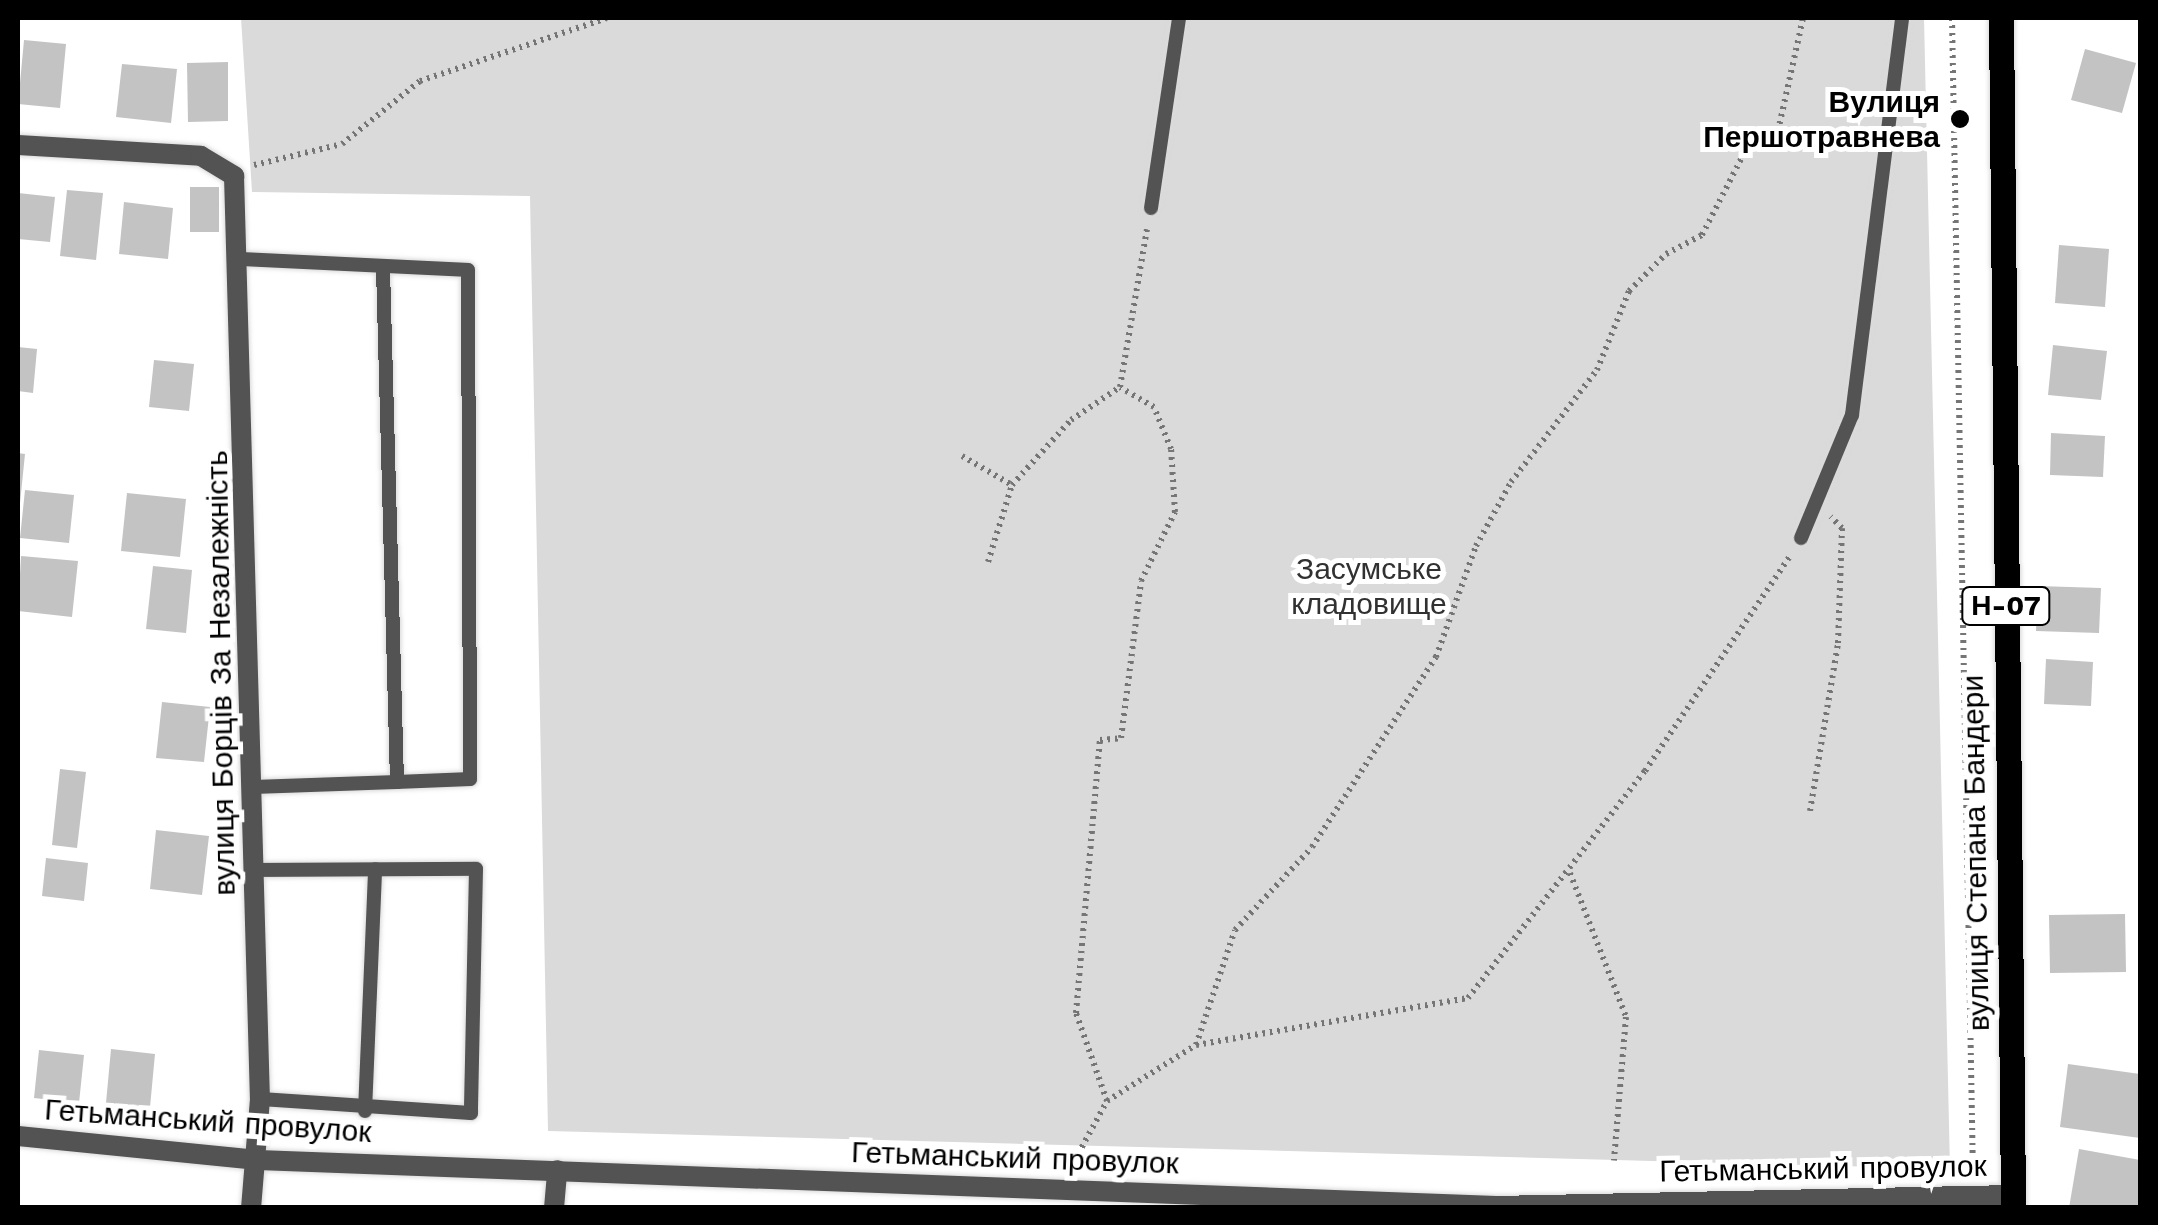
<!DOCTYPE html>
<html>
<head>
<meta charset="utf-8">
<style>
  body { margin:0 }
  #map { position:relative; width:2158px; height:1225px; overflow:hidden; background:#fff; font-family:"Work Sans",sans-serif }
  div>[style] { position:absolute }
  .green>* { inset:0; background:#dadada }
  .building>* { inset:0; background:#c3c3c3 }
  .path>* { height:6px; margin-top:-3px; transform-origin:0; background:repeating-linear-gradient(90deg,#757575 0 2.5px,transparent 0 7.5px) }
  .roads { filter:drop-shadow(0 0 2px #dbdbdb) drop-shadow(0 0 2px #dbdbdb) }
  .lane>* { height:14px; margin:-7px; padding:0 7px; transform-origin:7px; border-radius:7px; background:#535353 }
  .street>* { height:20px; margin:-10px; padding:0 10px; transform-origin:10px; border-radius:10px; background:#535353 }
  .primary>* { height:25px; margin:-12.5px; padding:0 12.5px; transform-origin:12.5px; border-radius:12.5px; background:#000 }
  .dots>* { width:28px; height:28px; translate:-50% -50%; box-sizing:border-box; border:5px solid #fff; border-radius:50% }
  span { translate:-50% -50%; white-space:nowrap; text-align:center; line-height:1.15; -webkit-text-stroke:10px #fff; paint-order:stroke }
  .shield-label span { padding:2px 8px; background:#fff; border:2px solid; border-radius:8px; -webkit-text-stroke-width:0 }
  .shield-label { font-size:28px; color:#000; font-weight:700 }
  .poi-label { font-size:30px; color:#000; font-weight:700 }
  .right { translate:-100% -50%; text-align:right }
  .park-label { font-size:30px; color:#313131 }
  .street-label { font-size:30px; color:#000 }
  .frame { position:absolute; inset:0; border:20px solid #000; pointer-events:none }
</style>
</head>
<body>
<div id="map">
  <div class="green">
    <i style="clip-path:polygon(241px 18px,1924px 18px,1950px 1169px,548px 1131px,530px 196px,252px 192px)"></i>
  </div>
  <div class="building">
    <i style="clip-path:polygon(24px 40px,66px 44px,60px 108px,18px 104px)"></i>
    <i style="clip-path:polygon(2085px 49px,2136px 63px,2122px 113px,2071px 100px)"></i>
    <i style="clip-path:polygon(228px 62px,228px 121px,188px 122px,187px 63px)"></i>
    <i style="clip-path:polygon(122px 64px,177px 69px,171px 123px,116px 117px)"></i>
    <i style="clip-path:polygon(190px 187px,219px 187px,219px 232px,190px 232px)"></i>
    <i style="clip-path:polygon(67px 190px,103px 193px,96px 260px,60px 256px)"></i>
    <i style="clip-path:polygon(18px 193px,55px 197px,50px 242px,18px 239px)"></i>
    <i style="clip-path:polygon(124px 202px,173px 208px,168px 259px,119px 254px)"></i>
    <i style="clip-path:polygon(2059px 245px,2109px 249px,2105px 307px,2055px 303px)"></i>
    <i style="clip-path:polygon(2053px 345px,2107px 351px,2101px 400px,2048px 395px)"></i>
    <i style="clip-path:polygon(18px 347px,37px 349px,33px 393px,18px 391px)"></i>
    <i style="clip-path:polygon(154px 360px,194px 364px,189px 411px,149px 407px)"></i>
    <i style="clip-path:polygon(2051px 433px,2105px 436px,2103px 477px,2050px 475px)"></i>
    <i style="clip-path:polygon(18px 453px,25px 454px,20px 503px,18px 503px)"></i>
    <i style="clip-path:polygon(25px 490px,74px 495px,69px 543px,20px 538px)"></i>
    <i style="clip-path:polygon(127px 493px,186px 499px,180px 557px,121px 551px)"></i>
    <i style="clip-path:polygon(21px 556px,78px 561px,72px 617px,18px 611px)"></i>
    <i style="clip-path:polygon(153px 566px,192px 570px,186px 633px,146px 629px)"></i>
    <i style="clip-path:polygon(2038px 586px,2101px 588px,2099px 633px,2036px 631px)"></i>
    <i style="clip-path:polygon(2046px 659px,2093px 662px,2091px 706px,2044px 704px)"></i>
    <i style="clip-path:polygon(162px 702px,210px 707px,204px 762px,156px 758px)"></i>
    <i style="clip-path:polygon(60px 769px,86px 772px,77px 848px,52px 845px)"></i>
    <i style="clip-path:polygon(156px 830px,209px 836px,202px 895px,150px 889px)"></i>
    <i style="clip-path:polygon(46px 858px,88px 863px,84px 901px,42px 896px)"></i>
    <i style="clip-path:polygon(2125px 914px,2126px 972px,2050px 973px,2049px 915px)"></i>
    <i style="clip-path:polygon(111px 1049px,155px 1054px,150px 1107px,106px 1103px)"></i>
    <i style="clip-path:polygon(39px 1050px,84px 1055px,79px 1103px,34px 1098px)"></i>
    <i style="clip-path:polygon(2068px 1064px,2140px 1074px,2140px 1138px,2060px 1127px)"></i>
    <i style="clip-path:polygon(2079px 1149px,2140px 1160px,2140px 1208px,2069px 1208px)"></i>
  </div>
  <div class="path">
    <i style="left:1952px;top:18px;width:1153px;rotate:88.96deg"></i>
    <i style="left:254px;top:165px;width:90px;rotate:-13.4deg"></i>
    <i style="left:342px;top:144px;width:100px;rotate:-38.9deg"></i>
    <i style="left:420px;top:81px;width:197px;rotate:-18.6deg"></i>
    <i style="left:962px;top:456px;width:58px;rotate:30.1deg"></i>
    <i style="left:988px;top:562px;width:81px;rotate:-72.7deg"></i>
    <i style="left:1012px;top:485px;width:88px;rotate:-47.8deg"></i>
    <i style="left:1071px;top:420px;width:59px;rotate:-34deg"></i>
    <i style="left:1810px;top:811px;width:170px;rotate:-80.5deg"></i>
    <i style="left:1838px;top:643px;width:115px;rotate:-88deg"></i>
    <i style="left:1842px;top:528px;width:16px;rotate:-135deg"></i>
    <i style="left:1570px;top:873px;width:155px;rotate:68.7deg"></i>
    <i style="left:1626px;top:1017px;width:144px;rotate:94.8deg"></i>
    <i style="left:1196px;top:1045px;width:276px;rotate:-9.8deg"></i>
    <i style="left:1468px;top:998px;width:288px;rotate:-52.1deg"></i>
    <i style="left:1645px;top:771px;width:259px;rotate:-56deg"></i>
    <i style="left:1107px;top:1101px;width:93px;rotate:-109.4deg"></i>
    <i style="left:1076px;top:1013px;width:274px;rotate:-85deg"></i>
    <i style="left:1100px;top:740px;width:21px;rotate:-5deg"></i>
    <i style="left:1121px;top:738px;width:158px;rotate:-82.7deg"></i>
    <i style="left:1141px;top:581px;width:77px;rotate:-63.8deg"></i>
    <i style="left:1175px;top:512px;width:63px;rotate:-93.6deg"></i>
    <i style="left:1171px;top:449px;width:45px;rotate:-112deg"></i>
    <i style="left:1154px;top:407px;width:39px;rotate:-150deg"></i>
    <i style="left:1120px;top:387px;width:160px;rotate:-80.3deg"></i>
    <i style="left:1071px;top:1167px;width:75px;rotate:-61.4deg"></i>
    <i style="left:1107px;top:1101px;width:105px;rotate:-32.2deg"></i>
    <i style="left:1196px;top:1045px;width:121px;rotate:-71.3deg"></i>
    <i style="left:1235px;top:930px;width:113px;rotate:-47.1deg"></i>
    <i style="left:1312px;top:847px;width:227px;rotate:-56.9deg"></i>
    <i style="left:1436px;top:657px;width:118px;rotate:-70.2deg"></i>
    <i style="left:1476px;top:546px;width:73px;rotate:-61.3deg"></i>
    <i style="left:1511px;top:482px;width:141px;rotate:-52.5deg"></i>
    <i style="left:1597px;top:370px;width:85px;rotate:-67.9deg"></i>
    <i style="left:1629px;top:291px;width:52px;rotate:-45deg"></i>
    <i style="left:1666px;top:254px;width:41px;rotate:-27.8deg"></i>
    <i style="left:1702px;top:235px;width:114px;rotate:-62.8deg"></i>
    <i style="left:1754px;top:134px;width:24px;rotate:-7deg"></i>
    <i style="left:1778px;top:131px;width:116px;rotate:-77.5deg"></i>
  </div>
  <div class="roads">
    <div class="lane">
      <i style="left:1151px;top:208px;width:192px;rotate:-81.6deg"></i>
      <i style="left:243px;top:259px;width:225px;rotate:2.8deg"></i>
      <i style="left:468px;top:270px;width:509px;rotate:89.77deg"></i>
      <i style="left:470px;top:779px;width:73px;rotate:177.6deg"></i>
      <i style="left:397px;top:782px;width:514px;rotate:-91.56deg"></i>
      <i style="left:1801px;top:538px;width:133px;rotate:-67.5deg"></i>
      <i style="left:1852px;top:415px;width:400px;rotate:-82.8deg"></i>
      <i style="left:253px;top:787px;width:144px;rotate:-2deg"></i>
      <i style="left:254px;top:870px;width:222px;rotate:-0.3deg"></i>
      <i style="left:476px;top:869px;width:244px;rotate:91.2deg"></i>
      <i style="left:471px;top:1113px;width:211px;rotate:-176.2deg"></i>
      <i style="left:365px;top:1111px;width:242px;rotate:-87.6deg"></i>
    </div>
    <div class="street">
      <i style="left:18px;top:145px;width:183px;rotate:3.4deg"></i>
      <i style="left:201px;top:156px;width:39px;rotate:31deg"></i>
      <i style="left:234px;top:176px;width:923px;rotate:88.39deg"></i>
      <i style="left:260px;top:1099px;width:109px;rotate:94.7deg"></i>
      <i style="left:18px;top:1136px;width:241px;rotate:5.7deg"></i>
      <i style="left:258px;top:1160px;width:1239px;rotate:2.13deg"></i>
      <i style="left:1496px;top:1206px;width:516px;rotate:-1.22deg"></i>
      <i style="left:554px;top:1208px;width:38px;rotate:-85deg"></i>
    </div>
    <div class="primary">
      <i style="left:2001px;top:18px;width:1190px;rotate:89.42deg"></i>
    </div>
  </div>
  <div class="dots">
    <i style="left:1960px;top:119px;background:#000"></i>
  </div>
  <div class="shield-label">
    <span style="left:2006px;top:606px">Н-07</span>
  </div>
  <div class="poi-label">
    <span class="right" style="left:1940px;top:119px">Вулиця<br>Першотравнева</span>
  </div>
  <div class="park-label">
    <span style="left:1369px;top:586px">Засумське<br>кладовище</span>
  </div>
  <div class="street-label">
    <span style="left:221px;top:673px;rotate:-91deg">вулиця Борців За Незалежність</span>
    <span style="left:1976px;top:853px;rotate:-91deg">вулиця Степана Бандери</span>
    <span style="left:208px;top:1121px;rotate:4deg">Гетьманський провулок</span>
    <span style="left:1015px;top:1158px;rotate:2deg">Гетьманський провулок</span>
    <span style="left:1823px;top:1169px;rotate:-1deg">Гетьманський провулок</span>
  </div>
  <div class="frame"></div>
</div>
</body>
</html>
